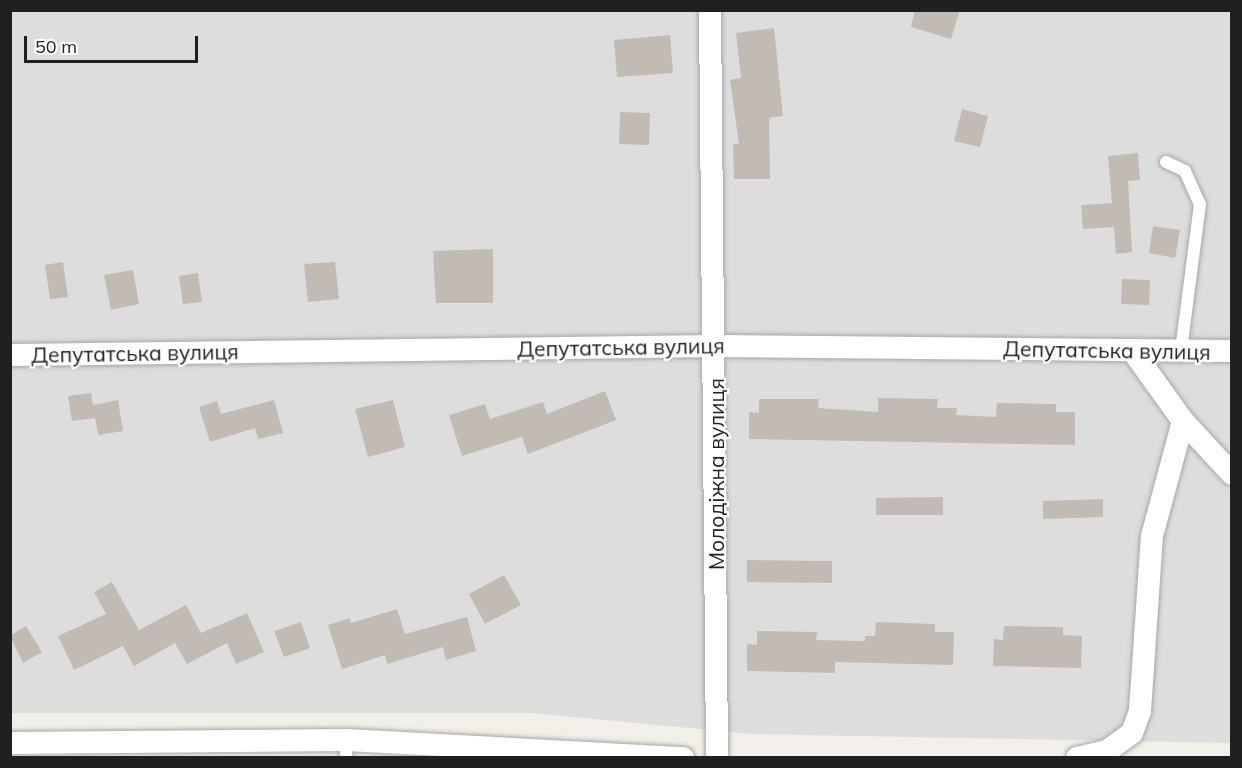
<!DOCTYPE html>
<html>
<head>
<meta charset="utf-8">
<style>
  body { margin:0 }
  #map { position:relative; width:1242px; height:768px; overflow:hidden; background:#f1efe7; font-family:Mulish,sans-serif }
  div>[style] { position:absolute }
  .residential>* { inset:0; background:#dedddd }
  .building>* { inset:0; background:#c1bbb3 }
  .roads { filter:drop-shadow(0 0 2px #a7a7a7) drop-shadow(0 0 2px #a7a7a7) }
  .lane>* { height:12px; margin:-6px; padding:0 6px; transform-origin:6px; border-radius:6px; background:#fff }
  .street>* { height:22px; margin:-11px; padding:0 11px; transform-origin:11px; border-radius:11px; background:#fff }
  span { translate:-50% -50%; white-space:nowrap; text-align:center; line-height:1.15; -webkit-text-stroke:4.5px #fff; paint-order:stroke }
  .street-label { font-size:21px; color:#202020 }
  .frame { position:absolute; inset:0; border:12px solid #202020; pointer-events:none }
  .scale { position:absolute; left:24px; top:36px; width:174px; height:27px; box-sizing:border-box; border:3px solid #202020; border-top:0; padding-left:8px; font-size:18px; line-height:21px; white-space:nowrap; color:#202020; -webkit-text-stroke:4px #fff; paint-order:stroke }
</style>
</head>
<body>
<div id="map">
  <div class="residential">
    <i style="clip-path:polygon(11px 11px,1231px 11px,1231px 743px,752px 734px,531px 713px,11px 713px)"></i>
  </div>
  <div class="building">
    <i style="clip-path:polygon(915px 10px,960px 10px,951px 39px,911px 27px)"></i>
    <i style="clip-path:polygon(774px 28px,783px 116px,769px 118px,770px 179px,734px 179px,733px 144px,739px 144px,730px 80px,741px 78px,736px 33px)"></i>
    <i style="clip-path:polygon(670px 35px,673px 73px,617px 77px,614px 40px)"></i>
    <i style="clip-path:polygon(962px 109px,988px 116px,980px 147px,954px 141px)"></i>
    <i style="clip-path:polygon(620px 112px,650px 113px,649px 145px,619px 144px)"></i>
    <i style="clip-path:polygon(1138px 153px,1140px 180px,1128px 181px,1132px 252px,1116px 254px,1114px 227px,1083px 229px,1081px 205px,1112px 203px,1108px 156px)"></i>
    <i style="clip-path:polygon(1153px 226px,1180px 230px,1175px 258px,1149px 253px)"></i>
    <i style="clip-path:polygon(493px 249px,493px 303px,436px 303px,433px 251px)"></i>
    <i style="clip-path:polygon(63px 262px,68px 297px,50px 299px,45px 265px)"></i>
    <i style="clip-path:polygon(335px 262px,339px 299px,308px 302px,304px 264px)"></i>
    <i style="clip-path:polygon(133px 270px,139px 304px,111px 310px,104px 275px)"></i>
    <i style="clip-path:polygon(198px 273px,202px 302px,183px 304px,179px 276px)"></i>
    <i style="clip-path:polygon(1122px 279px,1150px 280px,1149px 305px,1121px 304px)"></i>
    <i style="clip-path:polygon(605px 391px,616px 420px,528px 454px,522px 437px,462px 456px,449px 415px,485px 404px,490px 419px,543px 402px,547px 414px)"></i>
    <i style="clip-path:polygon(91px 393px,93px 405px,118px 400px,123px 431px,98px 435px,95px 418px,72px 421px,68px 396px)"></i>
    <i style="clip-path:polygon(878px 398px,938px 399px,937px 408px,957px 408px,956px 415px,996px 417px,997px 403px,1056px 404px,1056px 412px,1075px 412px,1075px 445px,749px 439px,749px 412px,759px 413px,759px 399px,819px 399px,818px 408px,878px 412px)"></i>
    <i style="clip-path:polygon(274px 400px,283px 433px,258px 439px,255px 428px,210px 442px,199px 407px,217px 401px,221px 414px)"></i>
    <i style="clip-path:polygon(393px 400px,405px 447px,368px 457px,355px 409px)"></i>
    <i style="clip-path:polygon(943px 497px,943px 515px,876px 515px,876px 498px)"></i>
    <i style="clip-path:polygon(1103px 499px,1103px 517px,1043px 519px,1043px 501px)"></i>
    <i style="clip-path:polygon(747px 560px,832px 561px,832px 583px,747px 582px)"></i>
    <i style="clip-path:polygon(504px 575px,521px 605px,485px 624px,469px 594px)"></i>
    <i style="clip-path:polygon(112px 582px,139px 630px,186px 605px,201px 633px,247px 613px,264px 652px,236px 664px,227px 643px,187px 664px,175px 643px,134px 666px,123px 646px,74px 670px,58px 636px,106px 614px,94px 592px)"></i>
    <i style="clip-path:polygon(397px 609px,405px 634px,467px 617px,476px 651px,446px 660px,443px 647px,387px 664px,385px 655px,342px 669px,328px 625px,350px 618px,351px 623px)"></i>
    <i style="clip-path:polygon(301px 622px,310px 648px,284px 657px,274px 631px)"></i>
    <i style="clip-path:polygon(876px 622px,935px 624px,935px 632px,954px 632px,953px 665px,835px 662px,835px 673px,747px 671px,747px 644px,757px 645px,757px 631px,817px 632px,816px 640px,865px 641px,865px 636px,875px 636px)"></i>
    <i style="clip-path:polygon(26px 626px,42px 652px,23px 663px,10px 636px)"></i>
    <i style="clip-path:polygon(1004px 626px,1063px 627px,1063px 635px,1082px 636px,1081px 668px,993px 666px,994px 639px,1003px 640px)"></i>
  </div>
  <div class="roads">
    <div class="lane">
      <i style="left:1166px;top:162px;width:21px;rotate:25deg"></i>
      <i style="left:1185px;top:171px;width:36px;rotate:66deg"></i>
      <i style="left:1200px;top:204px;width:147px;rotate:97.4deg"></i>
      <i style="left:346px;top:758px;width:18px;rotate:-87deg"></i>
    </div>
    <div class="street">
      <i style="left:710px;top:10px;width:748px;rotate:89.46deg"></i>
      <i style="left:10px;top:355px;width:706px;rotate:-0.73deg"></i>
      <i style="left:716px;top:346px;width:516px;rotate:0.56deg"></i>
      <i style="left:1183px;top:421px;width:72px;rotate:47.2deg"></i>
      <i style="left:10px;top:743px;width:337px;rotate:-0.5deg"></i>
      <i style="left:347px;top:740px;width:337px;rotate:3.1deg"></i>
      <i style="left:1077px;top:758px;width:31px;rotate:-13deg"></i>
      <i style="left:1107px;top:751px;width:31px;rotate:-36deg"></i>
      <i style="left:1132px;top:733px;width:23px;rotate:-70deg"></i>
      <i style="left:1140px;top:711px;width:175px;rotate:-86.1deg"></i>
      <i style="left:1152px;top:536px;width:119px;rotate:-74.9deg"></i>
      <i style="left:1183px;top:421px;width:87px;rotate:-125.7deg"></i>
    </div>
  </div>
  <div class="street-label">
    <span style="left:621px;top:347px;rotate:-1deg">Депутатська вулиця</span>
    <span style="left:1107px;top:350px;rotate:1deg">Депутатська вулиця</span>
    <span style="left:135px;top:353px;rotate:-1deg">Депутатська вулиця</span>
    <span style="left:716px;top:474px;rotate:-90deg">Молодіжна вулиця</span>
  </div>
  <div class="frame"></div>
  <div class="scale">50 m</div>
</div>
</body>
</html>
